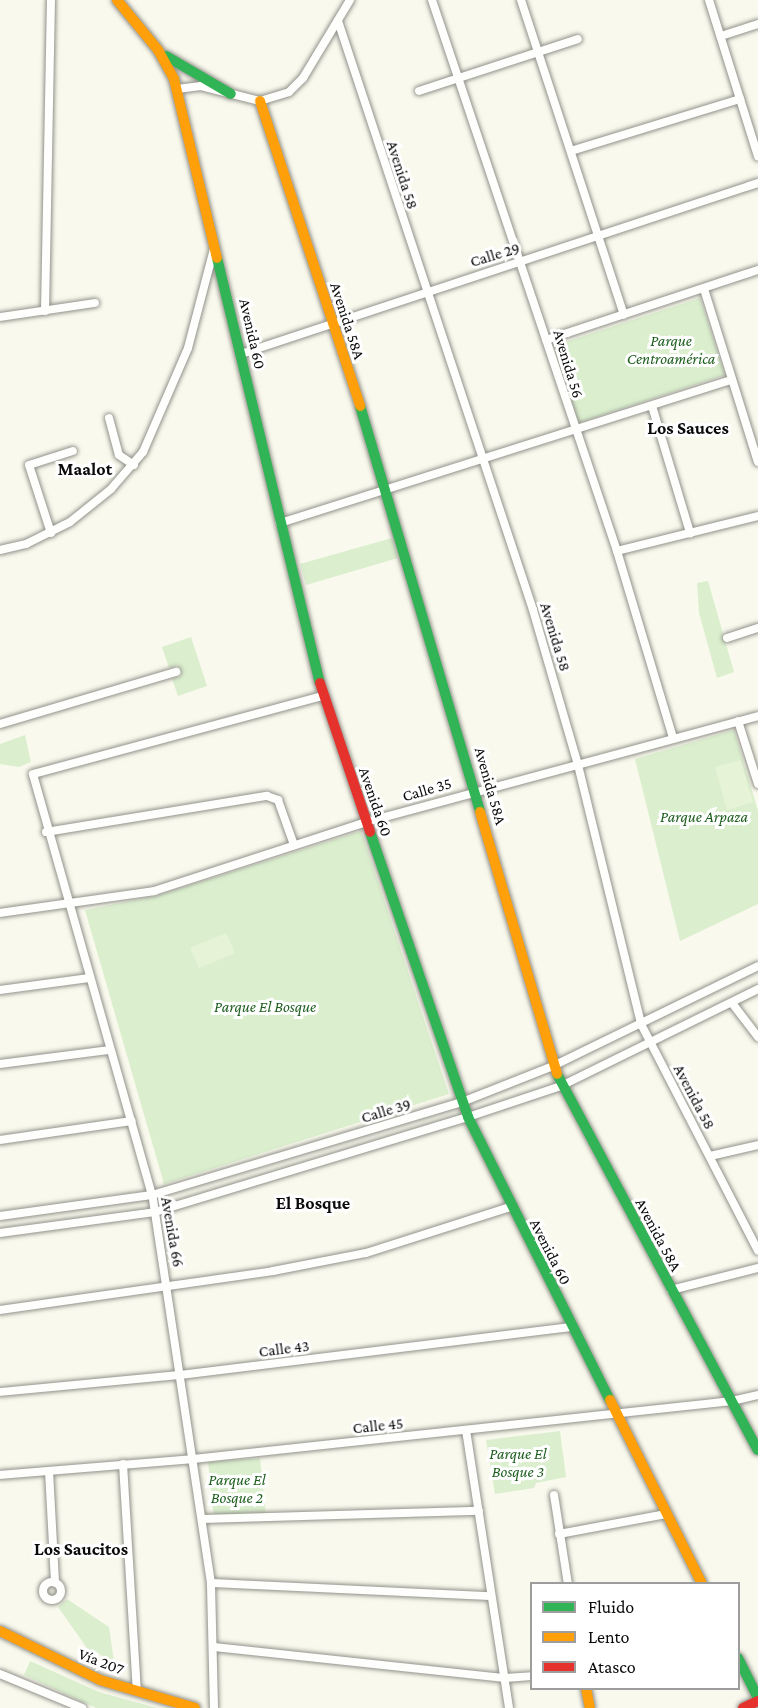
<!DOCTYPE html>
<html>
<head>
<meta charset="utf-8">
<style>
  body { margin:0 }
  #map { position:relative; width:758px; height:1708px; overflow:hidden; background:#f9f9ed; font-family:"Crimson Pro",serif }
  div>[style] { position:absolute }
  .green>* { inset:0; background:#dbefce }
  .pitch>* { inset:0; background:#e6f3d7 }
  .roads { filter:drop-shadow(0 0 2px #92928c) drop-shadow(0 0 2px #92928c) }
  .street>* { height:8px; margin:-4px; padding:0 4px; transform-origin:4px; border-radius:4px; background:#fefefc }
  .street>.ring { margin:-4px; padding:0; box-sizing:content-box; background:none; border:8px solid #fefefc; border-radius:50% }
  .fast>* { height:10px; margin:-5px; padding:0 5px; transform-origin:5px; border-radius:5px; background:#30b455 }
  .slow>* { height:10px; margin:-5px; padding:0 5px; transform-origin:5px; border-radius:5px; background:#ff9f0a }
  .jam>* { height:10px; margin:-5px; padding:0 5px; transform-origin:5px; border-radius:5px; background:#e5322d }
  span { translate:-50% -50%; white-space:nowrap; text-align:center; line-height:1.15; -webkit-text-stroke:6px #fff; paint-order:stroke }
  .street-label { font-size:16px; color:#0a0a0a }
  .park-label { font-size:16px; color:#1e5f1f; font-style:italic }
  .neighbourhood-label { font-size:18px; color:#0a0a0a; font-weight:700 }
  .legend { position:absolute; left:530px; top:1582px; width:210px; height:108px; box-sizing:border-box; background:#fff; border:2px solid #9d9d9d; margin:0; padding:8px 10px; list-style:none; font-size:18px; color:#0a0a0a }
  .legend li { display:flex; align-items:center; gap:12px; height:30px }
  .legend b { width:30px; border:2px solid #9d9d9d }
</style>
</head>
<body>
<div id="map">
  <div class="green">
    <i style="clip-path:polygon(700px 298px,725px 375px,578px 423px,553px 346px)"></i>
    <i style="clip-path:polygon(392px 538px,398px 558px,306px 585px,300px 564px)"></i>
    <i style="clip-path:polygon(708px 581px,734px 672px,717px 678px,699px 613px,697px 583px)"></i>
    <i style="clip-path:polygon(191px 637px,207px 686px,178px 696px,172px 679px,181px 676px,177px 665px,169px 668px,162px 647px)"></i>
    <i style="clip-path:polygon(734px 730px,758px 811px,758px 904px,680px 941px,635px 759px)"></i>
    <i style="clip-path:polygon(25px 735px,31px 762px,19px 767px,0 764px,0 744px)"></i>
    <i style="clip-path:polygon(361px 831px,449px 1094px,164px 1184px,85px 910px,156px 896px)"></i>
    <i style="clip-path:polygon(560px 1431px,566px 1477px,536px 1483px,534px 1488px,495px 1494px,486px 1440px)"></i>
    <i style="clip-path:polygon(260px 1458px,266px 1517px,214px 1519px,208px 1462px)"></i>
    <i style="clip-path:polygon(67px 1599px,109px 1627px,114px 1662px,87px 1648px,58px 1607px)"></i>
    <i style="clip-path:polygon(30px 1661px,99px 1692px,157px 1708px,96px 1708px,24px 1675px)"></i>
  </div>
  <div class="pitch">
    <i style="clip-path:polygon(741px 760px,753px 802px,727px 810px,715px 767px)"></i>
    <i style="clip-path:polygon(226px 933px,235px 953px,199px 968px,190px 948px)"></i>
  </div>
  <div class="roads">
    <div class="street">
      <i style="left:432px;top:0;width:581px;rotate:71.44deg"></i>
      <i style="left:617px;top:551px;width:195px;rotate:73.3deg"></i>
      <i style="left:521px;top:0;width:331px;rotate:71.9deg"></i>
      <i style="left:709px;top:0;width:164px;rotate:72.6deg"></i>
      <i style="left:338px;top:21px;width:620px;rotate:71.68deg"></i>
      <i style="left:533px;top:610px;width:161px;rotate:73.8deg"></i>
      <i style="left:578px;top:765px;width:267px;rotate:76.3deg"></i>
      <i style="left:641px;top:1024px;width:255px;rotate:62.7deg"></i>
      <i style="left:721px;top:36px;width:39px;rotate:-18deg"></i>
      <i style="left:177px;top:89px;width:24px;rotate:-7deg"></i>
      <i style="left:201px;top:86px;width:61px;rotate:14.3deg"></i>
      <i style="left:260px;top:101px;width:30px;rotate:-17deg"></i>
      <i style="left:289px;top:92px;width:20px;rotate:-45deg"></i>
      <i style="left:303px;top:78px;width:91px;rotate:-58.9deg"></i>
      <i style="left:419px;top:91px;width:167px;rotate:-18.1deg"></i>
      <i style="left:571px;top:151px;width:177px;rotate:-17.1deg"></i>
      <i style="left:704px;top:289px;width:181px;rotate:72.7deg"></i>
      <i style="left:45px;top:311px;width:311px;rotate:-88.9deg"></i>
      <i style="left:0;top:317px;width:96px;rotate:-8.4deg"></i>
      <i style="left:546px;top:340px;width:223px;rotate:-18.3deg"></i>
      <i style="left:241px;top:354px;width:545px;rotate:-18.3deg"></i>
      <i style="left:652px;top:406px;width:133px;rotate:73.3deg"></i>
      <i style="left:109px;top:418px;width:38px;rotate:75deg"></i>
      <i style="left:119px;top:455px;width:18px;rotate:34deg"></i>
      <i style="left:280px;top:523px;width:474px;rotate:-17.6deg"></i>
      <i style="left:51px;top:533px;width:71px;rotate:-107.9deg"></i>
      <i style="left:29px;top:465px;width:46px;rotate:-17.7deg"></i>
      <i style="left:0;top:550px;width:27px;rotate:-13deg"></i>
      <i style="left:26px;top:544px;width:49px;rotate:-26.6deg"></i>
      <i style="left:70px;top:522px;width:53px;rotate:-38.8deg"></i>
      <i style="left:111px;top:489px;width:49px;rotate:-49.1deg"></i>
      <i style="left:143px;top:452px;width:113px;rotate:-66.6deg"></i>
      <i style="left:188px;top:348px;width:102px;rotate:-75.3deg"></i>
      <i style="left:617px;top:551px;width:145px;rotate:-13.9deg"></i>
      <i style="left:727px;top:638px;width:33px;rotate:-18deg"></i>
      <i style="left:738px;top:721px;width:66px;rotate:72.4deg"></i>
      <i style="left:0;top:724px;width:184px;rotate:-16.5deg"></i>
      <i style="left:46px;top:832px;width:224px;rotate:-9.3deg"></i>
      <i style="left:267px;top:796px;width:12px;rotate:20deg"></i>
      <i style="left:278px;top:800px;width:48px;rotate:70.4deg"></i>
      <i style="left:0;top:913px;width:156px;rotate:-8.1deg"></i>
      <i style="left:154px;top:891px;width:223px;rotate:-18deg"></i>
      <i style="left:366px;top:822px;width:406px;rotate:-15.1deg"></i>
      <i style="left:0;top:990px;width:90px;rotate:-7.7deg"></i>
      <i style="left:732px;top:1003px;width:43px;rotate:52.6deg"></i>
      <i style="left:0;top:1064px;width:111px;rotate:-7.3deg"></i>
      <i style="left:0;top:1140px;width:133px;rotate:-8.2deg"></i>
      <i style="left:710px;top:1156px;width:49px;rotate:-12.9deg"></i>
      <i style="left:0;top:1216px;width:153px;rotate:-7.9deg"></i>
      <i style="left:152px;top:1195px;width:324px;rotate:-16.7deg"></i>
      <i style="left:462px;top:1102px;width:98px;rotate:-21.6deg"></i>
      <i style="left:553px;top:1066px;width:228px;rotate:-26deg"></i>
      <i style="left:0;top:1233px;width:156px;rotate:-7.7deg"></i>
      <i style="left:155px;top:1212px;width:327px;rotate:-16.9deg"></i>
      <i style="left:468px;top:1117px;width:98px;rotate:-18.4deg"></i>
      <i style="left:561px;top:1086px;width:220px;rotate:-26.2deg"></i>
      <i style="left:671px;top:1290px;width:90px;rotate:-14.2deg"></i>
      <i style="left:0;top:1310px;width:276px;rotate:-8.1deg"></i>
      <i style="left:273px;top:1271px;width:95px;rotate:-11deg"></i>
      <i style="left:366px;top:1253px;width:151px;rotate:-17.7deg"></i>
      <i style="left:0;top:1392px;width:181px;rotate:-5.4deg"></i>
      <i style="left:180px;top:1375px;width:394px;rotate:-7deg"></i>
      <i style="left:466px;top:1430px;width:281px;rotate:81.2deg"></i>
      <i style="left:123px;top:1464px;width:227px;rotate:86.5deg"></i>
      <i style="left:49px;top:1471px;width:112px;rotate:86.9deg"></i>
      <i style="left:0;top:1475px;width:194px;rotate:-4.7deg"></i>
      <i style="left:193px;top:1459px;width:542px;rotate:-6.14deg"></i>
      <i style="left:732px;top:1401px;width:27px;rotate:-13deg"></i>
      <i style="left:554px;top:1495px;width:90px;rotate:81.1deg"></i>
      <i style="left:203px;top:1519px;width:276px;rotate:-1.7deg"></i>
      <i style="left:559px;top:1534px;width:109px;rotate:-10.6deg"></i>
      <i class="ring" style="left:43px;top:1582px;width:10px;height:10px"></i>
      <i style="left:211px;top:1583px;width:280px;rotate:2.7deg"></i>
      <i style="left:214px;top:1647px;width:293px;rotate:6.1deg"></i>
      <i style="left:505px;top:1678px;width:27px;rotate:-4deg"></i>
      <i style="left:0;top:1674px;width:89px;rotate:22.5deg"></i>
      <i style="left:214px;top:1708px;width:125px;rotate:-91.4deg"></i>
      <i style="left:211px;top:1583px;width:392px;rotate:-98.6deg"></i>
      <i style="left:152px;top:1195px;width:437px;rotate:-105.8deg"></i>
      <i style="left:33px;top:774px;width:300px;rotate:-15.1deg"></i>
    </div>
    <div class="fast">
      <i style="left:166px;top:56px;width:75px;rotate:30.3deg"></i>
      <i style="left:217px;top:258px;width:437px;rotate:76.4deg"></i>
      <i style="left:360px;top:406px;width:423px;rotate:73.5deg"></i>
      <i style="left:370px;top:832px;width:301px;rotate:71deg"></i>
      <i style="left:468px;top:1117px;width:317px;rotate:63.4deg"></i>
      <i style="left:557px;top:1074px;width:426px;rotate:61.9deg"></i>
      <i style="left:738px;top:1658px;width:45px;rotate:63.4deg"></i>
    </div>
    <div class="slow">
      <i style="left:117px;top:0;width:65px;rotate:50.6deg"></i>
      <i style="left:158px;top:50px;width:33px;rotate:61deg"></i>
      <i style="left:174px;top:79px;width:184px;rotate:76.5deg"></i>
      <i style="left:260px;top:101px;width:321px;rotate:71.8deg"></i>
      <i style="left:480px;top:812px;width:273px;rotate:73.6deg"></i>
      <i style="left:610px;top:1400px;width:206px;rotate:63.4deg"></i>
      <i style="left:0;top:1631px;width:111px;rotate:26.1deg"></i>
      <i style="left:100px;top:1680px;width:99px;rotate:16.4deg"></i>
      <i style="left:586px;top:1688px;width:20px;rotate:79deg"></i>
    </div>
    <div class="jam">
      <i style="left:320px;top:683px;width:157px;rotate:71.4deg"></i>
      <i style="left:743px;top:1708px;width:17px;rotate:-25deg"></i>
    </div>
  </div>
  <div class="street-label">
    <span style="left:402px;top:175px;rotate:72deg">Avenida 58</span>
    <span style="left:495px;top:255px;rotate:-17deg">Calle 29</span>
    <span style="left:347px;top:321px;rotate:72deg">Avenida 58A</span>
    <span style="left:252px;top:334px;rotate:77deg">Avenida 60</span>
    <span style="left:568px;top:364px;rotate:73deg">Avenida 56</span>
    <span style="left:555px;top:637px;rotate:73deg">Avenida 58</span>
    <span style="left:490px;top:786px;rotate:74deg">Avenida 58A</span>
    <span style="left:427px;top:790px;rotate:-16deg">Calle 35</span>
    <span style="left:375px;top:802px;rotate:71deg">Avenida 60</span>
    <span style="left:694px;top:1097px;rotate:62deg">Avenida 58</span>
    <span style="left:386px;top:1111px;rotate:-17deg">Calle 39</span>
    <span style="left:172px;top:1232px;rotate:80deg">Avenida 66</span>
    <span style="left:658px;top:1235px;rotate:62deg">Avenida 58A</span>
    <span style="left:550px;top:1252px;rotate:63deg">Avenida 60</span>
    <span style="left:284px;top:1349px;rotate:-7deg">Calle 43</span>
    <span style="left:378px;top:1426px;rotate:-6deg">Calle 45</span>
    <span style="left:101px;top:1662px;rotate:21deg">Vía 207</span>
  </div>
  <div class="park-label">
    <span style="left:671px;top:350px">Parque<br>Centroamérica</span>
    <span style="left:704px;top:817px">Parque Arpaza</span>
    <span style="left:265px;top:1007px">Parque El Bosque</span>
    <span style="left:518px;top:1463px">Parque El<br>Bosque 3</span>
    <span style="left:237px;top:1489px">Parque El<br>Bosque 2</span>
  </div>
  <div class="neighbourhood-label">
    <span style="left:688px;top:428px">Los Sauces</span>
    <span style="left:85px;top:469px">Maalot</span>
    <span style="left:313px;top:1203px">El Bosque</span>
    <span style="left:81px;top:1549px">Los Saucitos</span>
  </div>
  <ul class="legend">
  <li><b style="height:8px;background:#30b455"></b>Fluido</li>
  <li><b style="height:8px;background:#ff9f0a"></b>Lento</li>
  <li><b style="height:8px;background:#e5322d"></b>Atasco</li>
  </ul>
</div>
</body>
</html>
